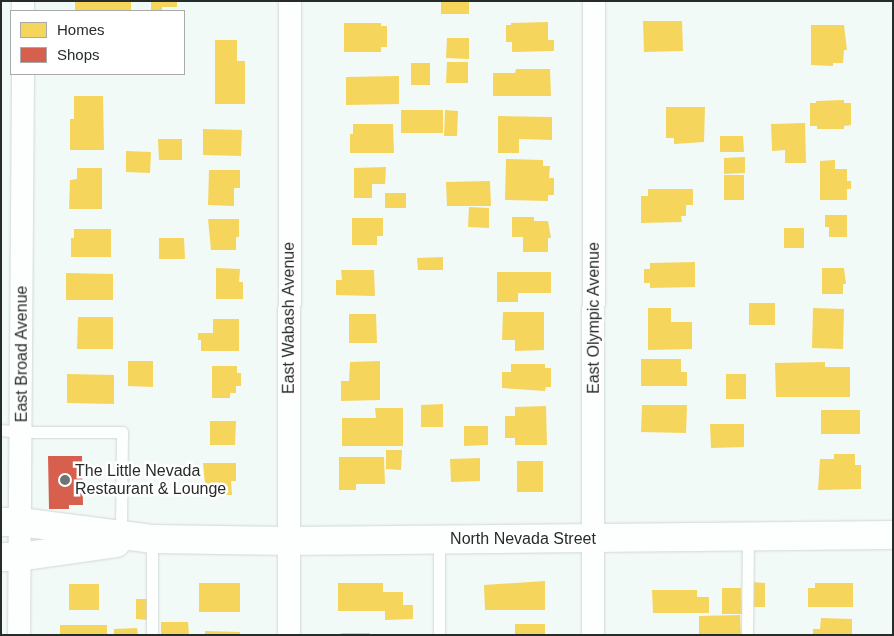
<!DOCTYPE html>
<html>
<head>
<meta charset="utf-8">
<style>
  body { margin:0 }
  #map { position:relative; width:894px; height:636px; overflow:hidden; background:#f2faf7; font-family:Arial,sans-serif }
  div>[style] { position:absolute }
  .homes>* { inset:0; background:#f6d55c }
  .shops>* { inset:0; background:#d6604d }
  .roads { filter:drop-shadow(0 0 1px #d1d7d5) drop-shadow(0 0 1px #d1d7d5) }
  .service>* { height:11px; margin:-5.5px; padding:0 5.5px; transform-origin:5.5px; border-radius:5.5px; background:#fdfefe }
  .minor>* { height:22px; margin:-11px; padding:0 11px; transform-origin:11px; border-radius:11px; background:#fdfefe }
  .primary>* { height:28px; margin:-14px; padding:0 14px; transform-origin:14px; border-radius:14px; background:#fdfefe }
  .dots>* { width:14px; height:14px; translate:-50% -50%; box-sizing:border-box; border:2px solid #fff; border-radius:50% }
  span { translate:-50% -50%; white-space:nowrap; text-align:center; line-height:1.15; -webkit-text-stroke:5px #fff; paint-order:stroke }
  .street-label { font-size:16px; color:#262c2a }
  .poi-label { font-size:16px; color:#262c2a }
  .left { translate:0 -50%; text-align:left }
  .frame { position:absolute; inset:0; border:2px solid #262c2a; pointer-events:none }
  .legend { position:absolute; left:10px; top:10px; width:175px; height:65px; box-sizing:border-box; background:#fff; border:1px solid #a8abaa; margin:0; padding:6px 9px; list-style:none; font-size:15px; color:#262c2a }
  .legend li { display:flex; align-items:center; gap:10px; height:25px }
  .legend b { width:25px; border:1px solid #a8abaa }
</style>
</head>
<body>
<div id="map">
  <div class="homes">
    <i style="clip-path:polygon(75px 1px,131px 1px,131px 10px,75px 10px)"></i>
    <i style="clip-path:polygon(151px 1px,177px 1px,177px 7px,162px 7px,162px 11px,151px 11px)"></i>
    <i style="clip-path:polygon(441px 1px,469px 1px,469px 14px,441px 14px)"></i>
    <i style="clip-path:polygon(643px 21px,682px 21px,683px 51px,644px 52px)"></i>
    <i style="clip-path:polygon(548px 22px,548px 40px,554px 40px,554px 51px,512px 52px,512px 42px,506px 42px,506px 25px,511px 25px,511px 23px)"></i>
    <i style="clip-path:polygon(344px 23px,381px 23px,381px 26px,387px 26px,387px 47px,381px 47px,381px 52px,344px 52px)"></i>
    <i style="clip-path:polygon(811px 25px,844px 25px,847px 50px,844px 50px,843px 63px,833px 63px,833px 66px,811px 65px)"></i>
    <i style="clip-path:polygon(447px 38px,469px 38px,469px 59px,446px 58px)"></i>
    <i style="clip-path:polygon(215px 40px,237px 40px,237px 61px,245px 61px,245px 104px,215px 104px)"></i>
    <i style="clip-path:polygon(447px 62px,468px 62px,468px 83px,446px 83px)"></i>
    <i style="clip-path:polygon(411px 63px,430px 63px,430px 85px,411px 85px)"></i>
    <i style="clip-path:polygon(516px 69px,550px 69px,551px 96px,493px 96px,493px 73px,515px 73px)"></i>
    <i style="clip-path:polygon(399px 76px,399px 104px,346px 105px,346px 77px)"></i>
    <i style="clip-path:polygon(74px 96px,103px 96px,104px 150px,70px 150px,70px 119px,74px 119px)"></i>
    <i style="clip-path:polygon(844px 100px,844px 103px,851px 103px,851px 125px,844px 126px,844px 129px,817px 129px,817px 126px,810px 126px,810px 103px,816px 103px,816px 101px)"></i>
    <i style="clip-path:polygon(666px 107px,705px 107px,704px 142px,674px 144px,674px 138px,666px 138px)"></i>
    <i style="clip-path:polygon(401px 110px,443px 110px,443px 133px,401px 133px)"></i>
    <i style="clip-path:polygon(445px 110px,458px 111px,457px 136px,444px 136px)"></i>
    <i style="clip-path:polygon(498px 116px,552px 117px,552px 140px,519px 139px,519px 153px,498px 153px)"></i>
    <i style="clip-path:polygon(805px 123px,806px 163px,785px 163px,785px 150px,772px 151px,771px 124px)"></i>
    <i style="clip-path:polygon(353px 124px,393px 124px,394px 153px,350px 153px,350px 134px,353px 134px)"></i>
    <i style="clip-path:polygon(203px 129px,242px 130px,241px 156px,203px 155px)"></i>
    <i style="clip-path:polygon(720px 136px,743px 136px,744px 152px,720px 152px)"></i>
    <i style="clip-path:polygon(158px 139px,182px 139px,182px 160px,159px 160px)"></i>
    <i style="clip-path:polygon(126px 151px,151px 152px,150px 173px,126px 172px)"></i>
    <i style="clip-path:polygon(745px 157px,745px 173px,724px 174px,724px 158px)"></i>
    <i style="clip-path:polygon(506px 159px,543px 160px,543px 166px,550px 166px,549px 178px,554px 178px,554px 195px,548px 195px,548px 201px,505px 200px)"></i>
    <i style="clip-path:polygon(835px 160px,835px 169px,847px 169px,847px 181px,851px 181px,851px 189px,847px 189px,847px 200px,820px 200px,820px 161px)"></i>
    <i style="clip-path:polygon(386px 167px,385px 184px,372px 184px,372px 198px,354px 198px,354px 168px)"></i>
    <i style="clip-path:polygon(77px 168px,102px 168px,102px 209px,69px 209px,70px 180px,77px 179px)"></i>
    <i style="clip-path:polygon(209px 170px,240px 170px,240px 188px,234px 188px,234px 206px,208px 205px)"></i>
    <i style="clip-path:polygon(724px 175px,744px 175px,744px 200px,724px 200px)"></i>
    <i style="clip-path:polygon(490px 181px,491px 206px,447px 206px,446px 182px)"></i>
    <i style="clip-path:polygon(648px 189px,693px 189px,693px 205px,686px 205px,686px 216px,681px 216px,682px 222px,641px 223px,641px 196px,648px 196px)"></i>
    <i style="clip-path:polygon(385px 193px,406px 193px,406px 208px,385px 208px)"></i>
    <i style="clip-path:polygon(469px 207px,489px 208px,489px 228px,468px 227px)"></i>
    <i style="clip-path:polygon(825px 215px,847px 215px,847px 237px,829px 237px,829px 227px,825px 227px)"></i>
    <i style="clip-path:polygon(512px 217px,534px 217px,534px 221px,548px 221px,551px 238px,548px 238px,548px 252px,523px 252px,523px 237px,512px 237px)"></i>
    <i style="clip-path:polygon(352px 218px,383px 218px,383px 236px,377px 236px,377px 245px,352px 245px)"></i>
    <i style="clip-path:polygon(208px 219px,239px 219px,239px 237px,236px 237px,236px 250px,211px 250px)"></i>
    <i style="clip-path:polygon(784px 228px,804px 228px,804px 248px,784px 248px)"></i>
    <i style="clip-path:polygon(74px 229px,111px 229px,111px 257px,71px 257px,71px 238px,74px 238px)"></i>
    <i style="clip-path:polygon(159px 238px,184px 238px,185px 259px,159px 259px)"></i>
    <i style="clip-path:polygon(443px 257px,443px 270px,418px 270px,417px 258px)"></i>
    <i style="clip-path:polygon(695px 262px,695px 287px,650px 288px,650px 283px,644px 283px,644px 269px,650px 269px,650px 263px)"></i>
    <i style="clip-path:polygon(216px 268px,240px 269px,239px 282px,243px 282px,243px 299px,216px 299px)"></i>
    <i style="clip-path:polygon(822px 268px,844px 268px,846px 284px,843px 284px,843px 294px,822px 294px)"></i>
    <i style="clip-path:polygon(341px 270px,374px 270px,375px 296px,336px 295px,336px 280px,342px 280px)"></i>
    <i style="clip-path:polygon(497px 272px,551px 272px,551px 293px,518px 293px,518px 302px,497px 302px)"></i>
    <i style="clip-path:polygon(66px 273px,113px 274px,113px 300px,66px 300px)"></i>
    <i style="clip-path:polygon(749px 303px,775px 303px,775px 325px,749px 325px)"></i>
    <i style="clip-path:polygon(648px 308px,671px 308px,671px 322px,692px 322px,692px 349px,648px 350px)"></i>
    <i style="clip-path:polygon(813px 308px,844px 309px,843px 349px,812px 348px)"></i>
    <i style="clip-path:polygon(503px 312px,544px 312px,544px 350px,515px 351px,515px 340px,502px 340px)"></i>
    <i style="clip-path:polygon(349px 314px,376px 314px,377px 343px,349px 343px)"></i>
    <i style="clip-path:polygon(78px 317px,113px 317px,113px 349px,77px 349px)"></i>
    <i style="clip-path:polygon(213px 319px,239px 319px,239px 351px,201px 351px,201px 340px,198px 340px,198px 333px,213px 333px)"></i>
    <i style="clip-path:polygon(641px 359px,681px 359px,681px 372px,687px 372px,687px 386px,641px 386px)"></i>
    <i style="clip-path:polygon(128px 361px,153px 361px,153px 387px,128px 386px)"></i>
    <i style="clip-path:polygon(380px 361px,380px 400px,341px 401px,341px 381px,349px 381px,350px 362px)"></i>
    <i style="clip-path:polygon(825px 362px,825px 367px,850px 367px,850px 397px,776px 397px,775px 363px)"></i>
    <i style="clip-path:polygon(511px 364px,545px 364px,545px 368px,551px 368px,551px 387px,546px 387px,545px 391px,502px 388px,502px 372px,511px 372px)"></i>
    <i style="clip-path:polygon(212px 366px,237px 366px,237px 373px,241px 373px,241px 386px,236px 386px,236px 393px,230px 393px,230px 398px,212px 398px)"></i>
    <i style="clip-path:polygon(67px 374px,114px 375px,114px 404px,67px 403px)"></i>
    <i style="clip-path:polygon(726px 374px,746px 374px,746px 399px,726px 399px)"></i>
    <i style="clip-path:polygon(443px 404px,443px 427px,421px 427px,421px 405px)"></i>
    <i style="clip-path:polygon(642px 405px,687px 405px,686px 433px,641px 432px)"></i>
    <i style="clip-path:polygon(546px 406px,547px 445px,515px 445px,515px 438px,505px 438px,505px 416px,515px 416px,515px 407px)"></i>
    <i style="clip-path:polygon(375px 408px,403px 408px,403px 446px,342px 446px,342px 418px,376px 418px)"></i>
    <i style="clip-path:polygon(821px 410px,860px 410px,860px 434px,821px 434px)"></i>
    <i style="clip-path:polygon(210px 421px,236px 421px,235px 445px,210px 445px)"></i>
    <i style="clip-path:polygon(710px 424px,744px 424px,744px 447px,711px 448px)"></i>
    <i style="clip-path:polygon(464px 426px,488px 426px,488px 445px,464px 446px)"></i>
    <i style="clip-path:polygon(386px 450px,402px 450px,401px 470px,386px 469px)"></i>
    <i style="clip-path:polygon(834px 454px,855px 454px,855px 465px,861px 465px,861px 489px,818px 490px,820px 459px,834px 459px)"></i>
    <i style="clip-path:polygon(339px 457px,384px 457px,385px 484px,356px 484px,356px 490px,339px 490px)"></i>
    <i style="clip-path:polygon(480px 458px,480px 481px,451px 482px,450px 459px)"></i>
    <i style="clip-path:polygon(517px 461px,543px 461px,543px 492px,517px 492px)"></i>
    <i style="clip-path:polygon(203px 463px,236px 463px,236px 481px,231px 481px,232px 495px,206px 495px)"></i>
    <i style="clip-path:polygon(545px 581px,545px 610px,485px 610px,484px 585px)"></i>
    <i style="clip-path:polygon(752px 582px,765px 583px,765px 607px,751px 607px)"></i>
    <i style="clip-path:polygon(199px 583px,240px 583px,240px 612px,199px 612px)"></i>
    <i style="clip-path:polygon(338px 583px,383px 583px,383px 592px,403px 592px,403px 605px,413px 605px,413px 619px,385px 620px,385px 611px,338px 611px)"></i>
    <i style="clip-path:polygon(815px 583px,853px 583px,853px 607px,808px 607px,808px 588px,815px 588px)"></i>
    <i style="clip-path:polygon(69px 584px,99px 584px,99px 610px,69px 610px)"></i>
    <i style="clip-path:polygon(722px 588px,741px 588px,742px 614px,722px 614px)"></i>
    <i style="clip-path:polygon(652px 590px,697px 590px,697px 597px,709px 597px,709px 613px,653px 613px)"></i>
    <i style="clip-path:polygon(136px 599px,148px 599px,148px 620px,136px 619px)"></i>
    <i style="clip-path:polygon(740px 615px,741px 635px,699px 635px,699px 616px)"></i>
    <i style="clip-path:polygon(821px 618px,852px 619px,852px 635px,813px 635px,813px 629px,820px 629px)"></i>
    <i style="clip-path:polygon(161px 622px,188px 622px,189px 635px,161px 635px)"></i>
    <i style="clip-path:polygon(515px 624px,545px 624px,545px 635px,515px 635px)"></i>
    <i style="clip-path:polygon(60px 625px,107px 625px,107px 635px,60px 635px)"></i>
    <i style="clip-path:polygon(137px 628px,138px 635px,114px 635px,114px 629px)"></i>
    <i style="clip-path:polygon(205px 631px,240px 632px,240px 635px,205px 635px)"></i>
    <i style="clip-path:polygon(341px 633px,370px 633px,370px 635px,341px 635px)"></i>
  </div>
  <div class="shops">
    <i style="clip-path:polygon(48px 456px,82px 456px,83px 505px,69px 505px,69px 509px,49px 509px)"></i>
  </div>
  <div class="roads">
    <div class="service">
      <i style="left:1px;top:430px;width:20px;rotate:6deg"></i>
      <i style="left:21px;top:432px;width:101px"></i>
      <i style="left:122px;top:432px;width:103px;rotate:90.6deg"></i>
      <i style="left:439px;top:539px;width:96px;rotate:90deg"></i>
      <i style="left:152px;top:635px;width:96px;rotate:-90deg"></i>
      <i style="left:747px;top:635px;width:98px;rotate:-89.4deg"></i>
    </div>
    <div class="minor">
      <i style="left:23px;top:11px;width:10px;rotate:-90deg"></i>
      <i style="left:19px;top:635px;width:561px;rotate:-89.59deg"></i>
      <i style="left:289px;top:635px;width:634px;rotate:-89.91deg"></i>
      <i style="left:593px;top:635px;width:634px;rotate:-89.91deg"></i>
    </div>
    <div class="primary">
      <i style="left:1px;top:522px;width:19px"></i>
      <i style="left:20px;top:522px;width:133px;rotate:7.3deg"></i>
      <i style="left:152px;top:539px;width:137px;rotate:0.8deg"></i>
      <i style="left:289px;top:541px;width:604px;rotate:-0.57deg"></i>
      <i style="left:1px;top:557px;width:18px"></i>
      <i style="left:19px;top:557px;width:98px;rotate:-8.2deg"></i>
    </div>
  </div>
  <div class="dots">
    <i style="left:65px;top:480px;background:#6d7472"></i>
  </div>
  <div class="street-label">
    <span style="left:289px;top:318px;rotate:-90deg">East Wabash Avenue</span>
    <span style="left:594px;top:318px;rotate:-90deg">East Olympic Avenue</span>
    <span style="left:22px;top:354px;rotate:-90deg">East Broad Avenue</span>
    <span style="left:523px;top:539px">North Nevada Street</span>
  </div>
  <div class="poi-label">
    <span class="left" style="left:75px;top:480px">The Little Nevada<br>Restaurant &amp; Lounge</span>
  </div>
  <div class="frame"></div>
  <ul class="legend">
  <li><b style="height:14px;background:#f6d55c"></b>Homes</li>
  <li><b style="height:14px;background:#d6604d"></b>Shops</li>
  </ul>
</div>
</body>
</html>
